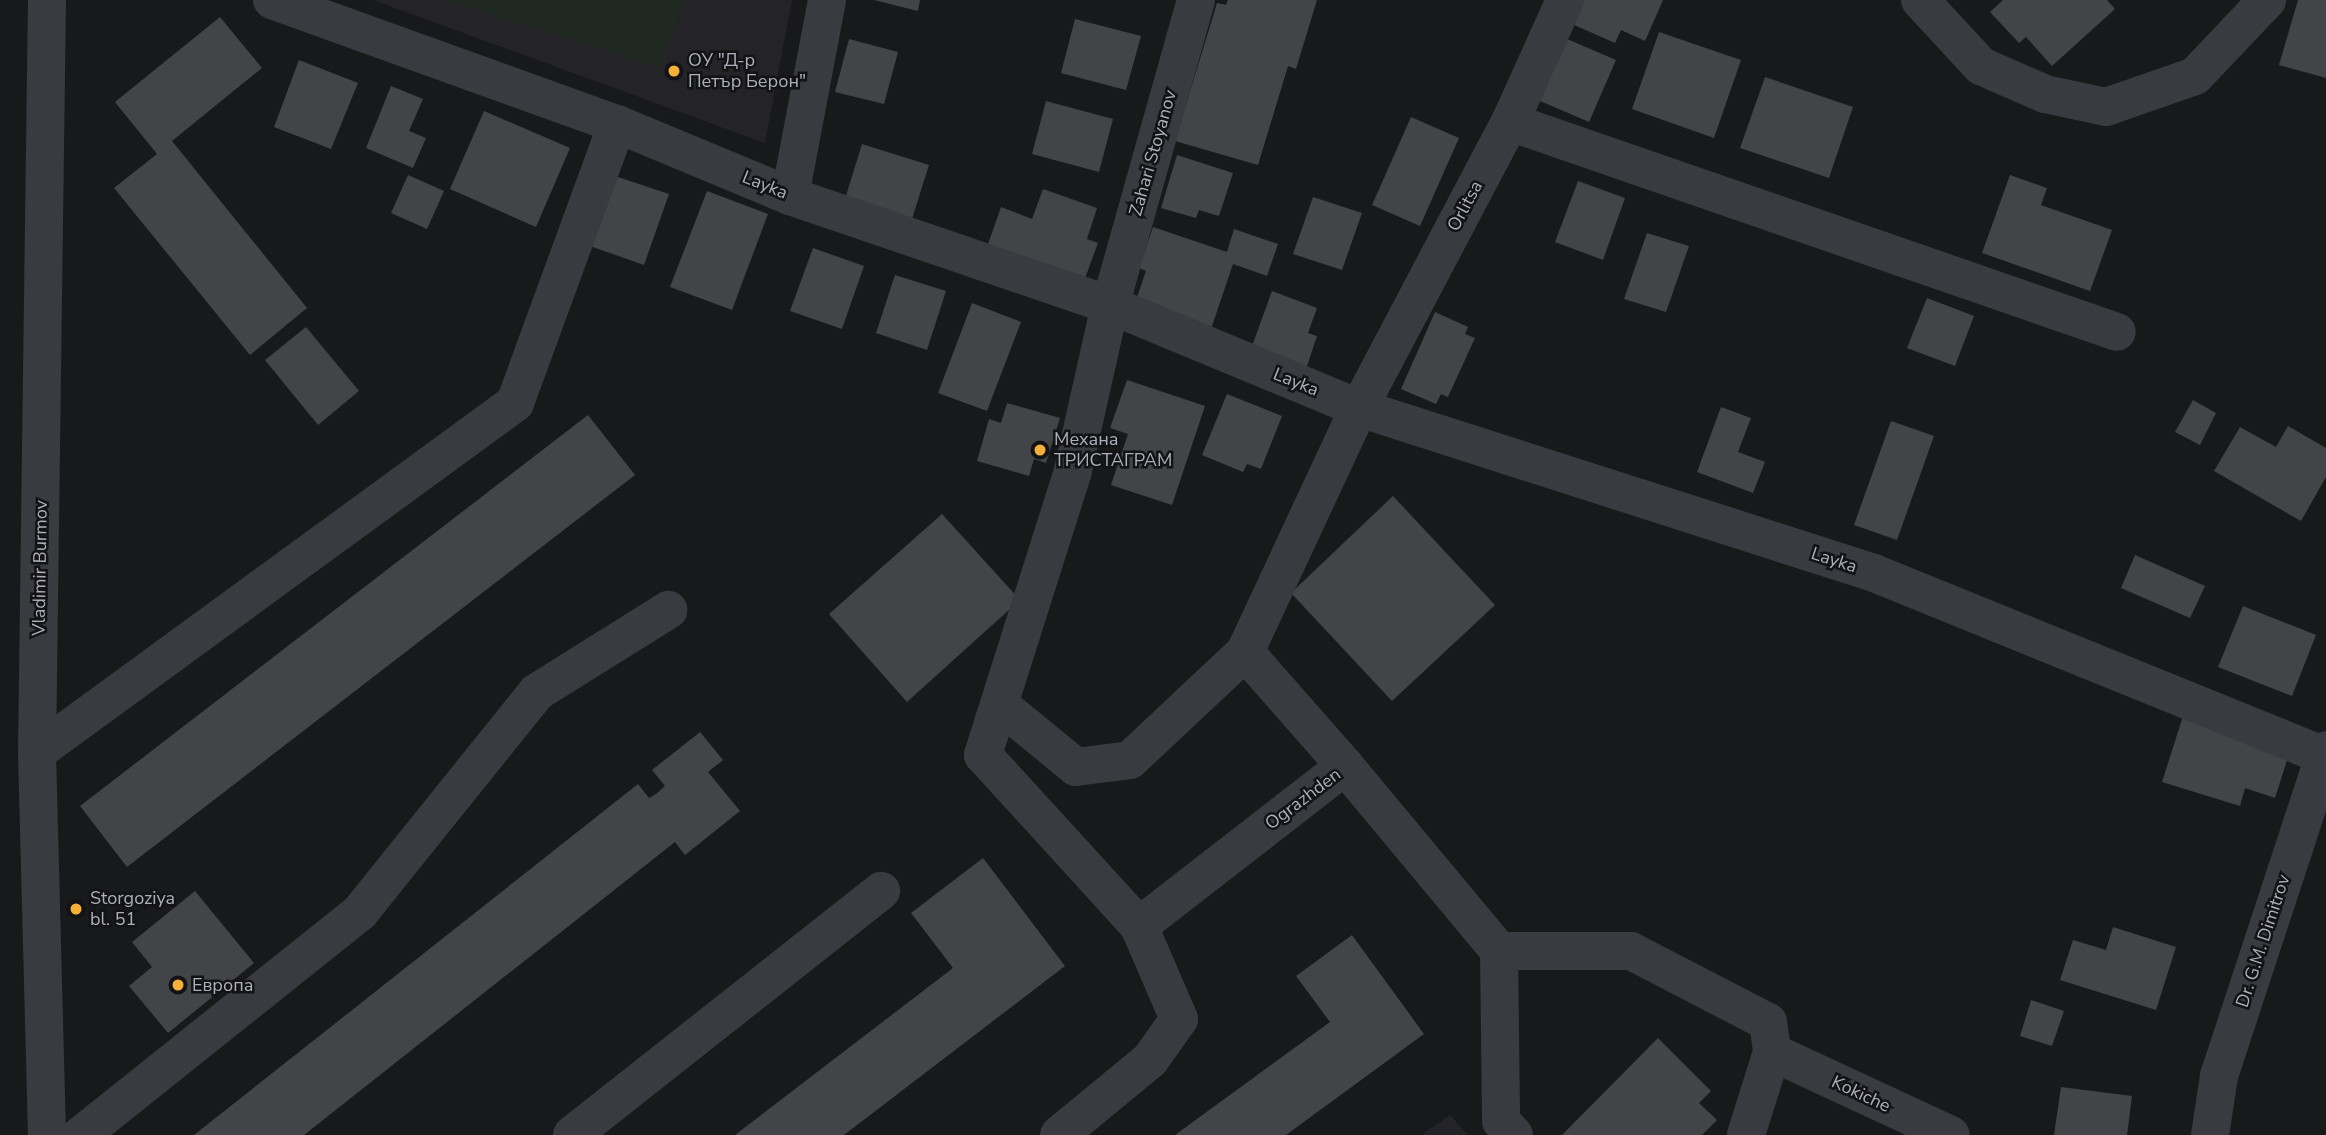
<!DOCTYPE html>
<html>
<head>
<meta charset="utf-8">
<style>
  body { margin:0 }
  #map { position:relative; width:2326px; height:1135px; overflow:hidden; background:#18191b; font-family:"Nunito Sans",sans-serif }
  div>[style] { position:absolute }
  .built>* { inset:0; background:#242428 }
  .green>* { inset:0; background:#202921 }
  .building>* { inset:0; background:#424448 }
  .minor>* { height:38px; margin:-19px; padding:0 19px; transform-origin:19px; border-radius:19px; background:#393b40 }
  .dots>* { width:19px; height:19px; translate:-50% -50%; box-sizing:border-box; border:4px solid #131316; border-radius:50% }
  span { translate:-50% -50%; white-space:nowrap; text-align:center; line-height:1.15; -webkit-text-stroke:5px #131316; paint-order:stroke }
  .poi-label { font-size:18px; color:#abb0bb }
  .left { translate:0 -50%; text-align:left }
  .street-label { font-size:18px; color:#abb0bb }
</style>
</head>
<body>
<div id="map">
  <div class="built">
    <i style="clip-path:polygon(373px 0,792px 0,765px 143px)"></i>
    <i style="clip-path:polygon(1450px 1115px,1468px 1135px,1421px 1135px)"></i>
  </div>
  <div class="green">
    <i style="clip-path:polygon(446px 0,686px 0,659px 67px)"></i>
  </div>
  <div class="building">
    <i style="clip-path:polygon(874px 0,920px 0,918px 11px)"></i>
    <i style="clip-path:polygon(1228px 0,1317px 0,1296px 69px,1288px 66px,1258px 165px,1175px 141px,1217px 3px,1226px 5px)"></i>
    <i style="clip-path:polygon(1583px 0,1663px 0,1645px 41px,1621px 30px,1615px 43px,1572px 24px)"></i>
    <i style="clip-path:polygon(2003px 0,2107px 0,2115px 9px,2052px 66px,2026px 37px,2019px 43px,1990px 12px)"></i>
    <i style="clip-path:polygon(2298px 0,2326px 0,2326px 78px,2279px 65px)"></i>
    <i style="clip-path:polygon(220px 17px,262px 68px,172px 141px,307px 308px,250px 355px,114px 188px,157px 154px,115px 102px)"></i>
    <i style="clip-path:polygon(1075px 19px,1141px 36px,1126px 90px,1061px 73px)"></i>
    <i style="clip-path:polygon(1659px 32px,1741px 60px,1714px 138px,1632px 109px)"></i>
    <i style="clip-path:polygon(849px 39px,898px 52px,884px 104px,835px 92px)"></i>
    <i style="clip-path:polygon(1567px 39px,1616px 60px,1589px 122px,1540px 101px)"></i>
    <i style="clip-path:polygon(299px 60px,358px 83px,331px 149px,274px 127px)"></i>
    <i style="clip-path:polygon(1765px 77px,1853px 107px,1829px 178px,1740px 148px)"></i>
    <i style="clip-path:polygon(391px 86px,423px 99px,409px 131px,426px 138px,413px 168px,366px 148px)"></i>
    <i style="clip-path:polygon(1046px 101px,1113px 119px,1099px 172px,1032px 154px)"></i>
    <i style="clip-path:polygon(484px 111px,570px 148px,536px 227px,450px 189px)"></i>
    <i style="clip-path:polygon(1411px 117px,1459px 138px,1420px 226px,1372px 205px)"></i>
    <i style="clip-path:polygon(862px 144px,929px 165px,912px 219px,845px 199px)"></i>
    <i style="clip-path:polygon(1177px 155px,1233px 173px,1219px 216px,1199px 210px,1196px 218px,1161px 208px)"></i>
    <i style="clip-path:polygon(408px 175px,444px 191px,427px 229px,391px 213px)"></i>
    <i style="clip-path:polygon(2010px 175px,2047px 188px,2041px 205px,2112px 230px,2090px 291px,1982px 253px)"></i>
    <i style="clip-path:polygon(615px 176px,669px 194px,644px 265px,590px 246px)"></i>
    <i style="clip-path:polygon(1578px 181px,1625px 198px,1603px 260px,1555px 242px)"></i>
    <i style="clip-path:polygon(1043px 189px,1097px 208px,1087px 239px,1098px 243px,1084px 281px,987px 247px,1001px 207px,1032px 219px)"></i>
    <i style="clip-path:polygon(707px 191px,768px 214px,732px 310px,670px 287px)"></i>
    <i style="clip-path:polygon(1313px 197px,1362px 213px,1342px 270px,1293px 254px)"></i>
    <i style="clip-path:polygon(1153px 227px,1227px 252px,1234px 229px,1278px 244px,1267px 276px,1233px 264px,1211px 329px,1135px 303px,1146px 271px,1139px 268px)"></i>
    <i style="clip-path:polygon(1647px 233px,1689px 246px,1666px 312px,1624px 299px)"></i>
    <i style="clip-path:polygon(813px 248px,864px 266px,842px 329px,790px 311px)"></i>
    <i style="clip-path:polygon(895px 275px,946px 291px,927px 350px,876px 333px)"></i>
    <i style="clip-path:polygon(1272px 291px,1317px 308px,1308px 333px,1317px 336px,1306px 369px,1251px 349px)"></i>
    <i style="clip-path:polygon(1927px 298px,1974px 316px,1955px 366px,1907px 348px)"></i>
    <i style="clip-path:polygon(972px 303px,1021px 322px,987px 411px,938px 393px)"></i>
    <i style="clip-path:polygon(1435px 312px,1468px 327px,1465px 334px,1475px 338px,1448px 397px,1441px 394px,1436px 404px,1401px 389px)"></i>
    <i style="clip-path:polygon(306px 327px,359px 391px,318px 425px,265px 360px)"></i>
    <i style="clip-path:polygon(1127px 380px,1205px 406px,1172px 505px,1111px 485px,1128px 434px,1110px 428px)"></i>
    <i style="clip-path:polygon(1227px 394px,1282px 416px,1261px 469px,1247px 464px,1243px 472px,1202px 455px)"></i>
    <i style="clip-path:polygon(2193px 400px,2216px 413px,2200px 445px,2175px 432px)"></i>
    <i style="clip-path:polygon(1007px 403px,1060px 418px,1046px 463px,1034px 459px,1029px 476px,977px 461px,989px 419px,1001px 423px)"></i>
    <i style="clip-path:polygon(1721px 407px,1751px 418px,1738px 452px,1765px 462px,1753px 493px,1697px 472px)"></i>
    <i style="clip-path:polygon(588px 415px,635px 475px,127px 867px,80px 806px)"></i>
    <i style="clip-path:polygon(1891px 421px,1934px 436px,1897px 540px,1854px 525px)"></i>
    <i style="clip-path:polygon(2288px 426px,2326px 448px,2326px 477px,2301px 521px,2214px 471px,2240px 427px,2276px 447px)"></i>
    <i style="clip-path:polygon(1393px 496px,1495px 605px,1392px 701px,1291px 593px)"></i>
    <i style="clip-path:polygon(942px 514px,1020px 600px,907px 702px,829px 614px)"></i>
    <i style="clip-path:polygon(2135px 555px,2205px 586px,2190px 618px,2121px 588px)"></i>
    <i style="clip-path:polygon(2243px 606px,2316px 635px,2292px 696px,2218px 667px)"></i>
    <i style="clip-path:polygon(2183px 716px,2289px 754px,2275px 798px,2245px 788px,2240px 806px,2162px 782px)"></i>
    <i style="clip-path:polygon(700px 732px,723px 760px,708px 772px,740px 811px,685px 855px,675px 842px,304px 1135px,194px 1135px,638px 784px,649px 798px,656px 794px,665px 786px,652px 770px)"></i>
    <i style="clip-path:polygon(983px 858px,1065px 966px,844px 1135px,735px 1135px,953px 968px,911px 913px)"></i>
    <i style="clip-path:polygon(195px 891px,254px 963px,168px 1033px,129px 986px,152px 967px,132px 942px)"></i>
    <i style="clip-path:polygon(2113px 927px,2176px 947px,2156px 1010px,2060px 980px,2073px 940px,2106px 950px)"></i>
    <i style="clip-path:polygon(1352px 935px,1424px 1034px,1286px 1135px,1175px 1135px,1330px 1022px,1296px 976px)"></i>
    <i style="clip-path:polygon(2031px 1000px,2064px 1011px,2052px 1046px,2020px 1036px)"></i>
    <i style="clip-path:polygon(1658px 1038px,1711px 1091px,1699px 1103px,1717px 1120px,1702px 1135px,1562px 1135px)"></i>
    <i style="clip-path:polygon(2061px 1087px,2132px 1096px,2127px 1135px,2054px 1135px)"></i>
  </div>
  <div class="minor">
    <i style="left:272px;top:0;width:367px;rotate:19.8deg"></i>
    <i style="left:617px;top:124px;width:187px;rotate:22.6deg"></i>
    <i style="left:790px;top:196px;width:338px;rotate:18.8deg"></i>
    <i style="left:1110px;top:305px;width:269px;rotate:22.5deg"></i>
    <i style="left:1359px;top:408px;width:541px;rotate:17.76deg"></i>
    <i style="left:1874px;top:573px;width:484px;rotate:22.1deg"></i>
    <i style="left:1196px;top:0;width:317px;rotate:105.7deg"></i>
    <i style="left:1110px;top:305px;width:170px;rotate:102.6deg"></i>
    <i style="left:1073px;top:471px;width:298px;rotate:107.6deg"></i>
    <i style="left:983px;top:755px;width:231px;rotate:47.6deg"></i>
    <i style="left:1139px;top:926px;width:261px;rotate:-37.8deg"></i>
    <i style="left:1345px;top:766px;width:241px;rotate:50.2deg"></i>
    <i style="left:1499px;top:951px;width:170px;rotate:89.3deg"></i>
    <i style="left:1501px;top:1121px;width:19px;rotate:47deg"></i>
    <i style="left:1920px;top:0;width:90px;rotate:47.3deg"></i>
    <i style="left:1981px;top:66px;width:70px;rotate:23.6deg"></i>
    <i style="left:2045px;top:94px;width:62px;rotate:12deg"></i>
    <i style="left:2106px;top:107px;width:94px;rotate:-19.2deg"></i>
    <i style="left:2195px;top:76px;width:105px;rotate:-46.5deg"></i>
    <i style="left:1510px;top:122px;width:642px;rotate:19.08deg"></i>
    <i style="left:790px;top:196px;width:199px;rotate:-79.3deg"></i>
    <i style="left:1245px;top:652px;width:152px;rotate:48.7deg"></i>
    <i style="left:1000px;top:705px;width:98px;rotate:39.2deg"></i>
    <i style="left:1076px;top:767px;width:54px;rotate:-7.4deg"></i>
    <i style="left:1130px;top:760px;width:158px;rotate:-43.2deg"></i>
    <i style="left:1245px;top:652px;width:269px;rotate:-65deg"></i>
    <i style="left:1359px;top:408px;width:323px;rotate:-62.2deg"></i>
    <i style="left:1510px;top:122px;width:134px;rotate:-65.7deg"></i>
    <i style="left:37px;top:752px;width:592px;rotate:-36.13deg"></i>
    <i style="left:515px;top:403px;width:297px;rotate:-69.9deg"></i>
    <i style="left:1499px;top:951px;width:132px"></i>
    <i style="left:1631px;top:951px;width:154px;rotate:27.4deg"></i>
    <i style="left:1768px;top:1022px;width:30px;rotate:82deg"></i>
    <i style="left:1772px;top:1052px;width:87px;rotate:107.4deg"></i>
    <i style="left:1772px;top:1052px;width:197px;rotate:24.9deg"></i>
    <i style="left:47px;top:1135px;width:383px;rotate:-91.5deg"></i>
    <i style="left:37px;top:752px;width:752px;rotate:-89.24deg"></i>
    <i style="left:81px;top:1135px;width:357px;rotate:-38.6deg"></i>
    <i style="left:360px;top:912px;width:282px;rotate:-51.2deg"></i>
    <i style="left:537px;top:692px;width:155px;rotate:-32deg"></i>
    <i style="left:572px;top:1135px;width:394px;rotate:-38.3deg"></i>
    <i style="left:1059px;top:1135px;width:118px;rotate:-39.5deg"></i>
    <i style="left:1150px;top:1060px;width:50px;rotate:-54.7deg"></i>
    <i style="left:1179px;top:1019px;width:101px;rotate:-113.3deg"></i>
    <i style="left:2210px;top:1135px;width:60px;rotate:-81.3deg"></i>
    <i style="left:2219px;top:1076px;width:343px;rotate:-71.8deg"></i>
  </div>
  <div class="dots">
    <i style="left:674px;top:71px;background:#f5b137"></i>
    <i style="left:1040px;top:450px;background:#f5b137"></i>
    <i style="left:76px;top:909px;background:#f5b137"></i>
    <i style="left:178px;top:985px;background:#f5b137"></i>
  </div>
  <div class="poi-label">
    <span class="left" style="left:688px;top:71px">ОУ "Д-р<br>Петър Берон"</span>
    <span class="left" style="left:1054px;top:450px">Механа<br>ТРИСТАГРАМ</span>
    <span class="left" style="left:90px;top:909px">Storgoziya<br>bl. 51</span>
    <span class="left" style="left:192px;top:985px">Европа</span>
  </div>
  <div class="street-label">
    <span style="left:1153px;top:153px;rotate:-74deg">Zahari Stoyanov</span>
    <span style="left:765px;top:185px;rotate:22deg">Layka</span>
    <span style="left:1465px;top:206px;rotate:-62deg">Orlitsa</span>
    <span style="left:1296px;top:382px;rotate:22deg">Layka</span>
    <span style="left:1834px;top:560px;rotate:18deg">Layka</span>
    <span style="left:40px;top:568px;rotate:-89deg">Vladimir Burmov</span>
    <span style="left:1303px;top:799px;rotate:-37deg">Ograzhden</span>
    <span style="left:2263px;top:941px;rotate:-72deg">Dr. G.M. Dimitrov</span>
    <span style="left:1861px;top:1094px;rotate:25deg">Kokiche</span>
  </div>
</div>
</body>
</html>
